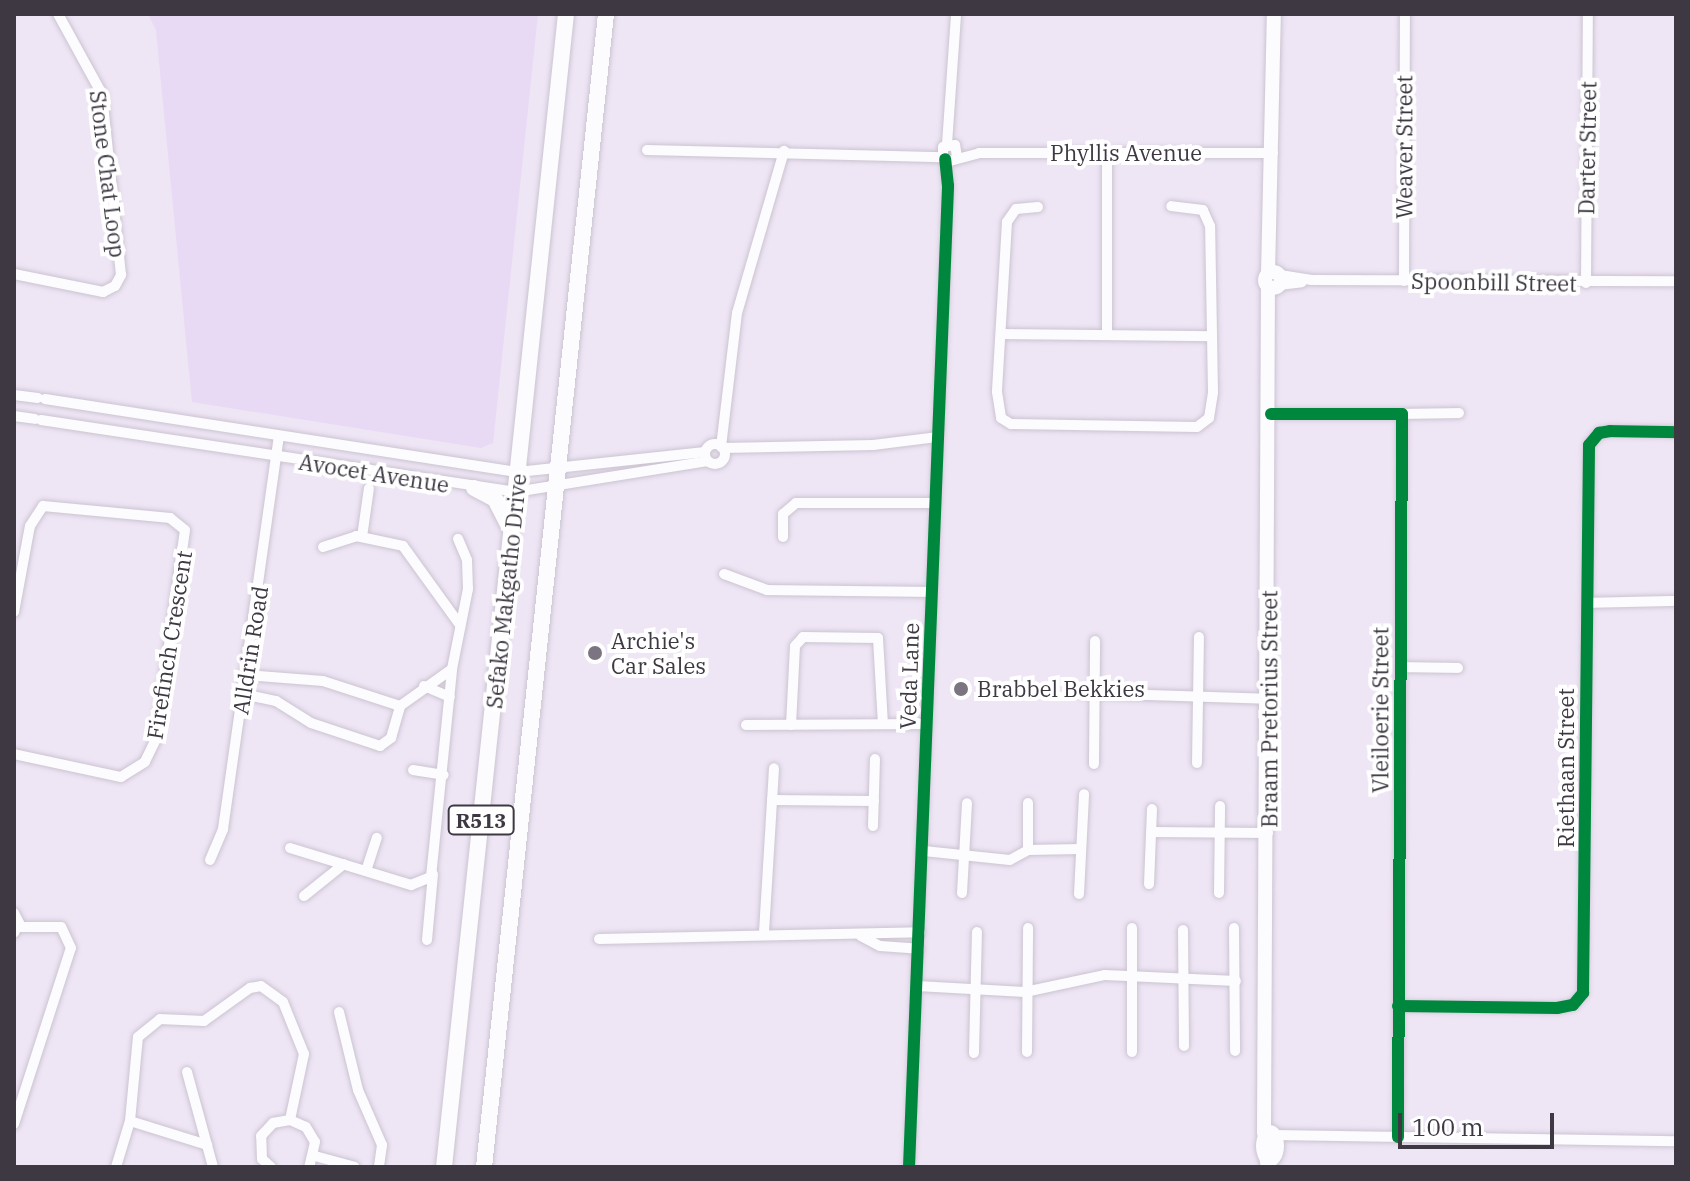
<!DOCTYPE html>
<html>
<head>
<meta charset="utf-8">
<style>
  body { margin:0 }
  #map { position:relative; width:1690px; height:1181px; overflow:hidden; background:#eee5f5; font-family:"IBM Plex Serif",serif }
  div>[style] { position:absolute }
  .built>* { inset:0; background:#e8d9f4 }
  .roads { filter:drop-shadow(0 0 2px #cbc4d0) drop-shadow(0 0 2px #cbc4d0) }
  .minor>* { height:10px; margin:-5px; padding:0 5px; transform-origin:5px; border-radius:5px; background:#fcfbfe }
  .minor>.ring { margin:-5px; padding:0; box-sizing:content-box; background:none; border:10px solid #fcfbfe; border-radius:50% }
  .tertiary>* { height:14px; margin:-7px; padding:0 7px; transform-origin:7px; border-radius:7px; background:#fcfbfe }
  .tertiary>.ring { margin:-7px; padding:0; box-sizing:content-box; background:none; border:14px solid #fcfbfe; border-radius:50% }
  .primary>* { height:16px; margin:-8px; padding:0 8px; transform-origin:8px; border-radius:8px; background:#fcfbfe }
  .cycleway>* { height:12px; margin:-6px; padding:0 6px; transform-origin:6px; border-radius:6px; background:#00873e }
  .dots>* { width:22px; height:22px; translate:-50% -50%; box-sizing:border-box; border:4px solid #fff; border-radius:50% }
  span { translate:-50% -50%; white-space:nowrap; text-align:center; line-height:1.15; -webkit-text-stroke:8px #fff; paint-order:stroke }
  .shield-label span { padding:2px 6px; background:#fff; border:2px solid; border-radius:6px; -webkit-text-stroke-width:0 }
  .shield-label { font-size:20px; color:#3e3843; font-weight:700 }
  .street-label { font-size:22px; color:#3e3843 }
  .poi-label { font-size:22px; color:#3e3843 }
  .left { translate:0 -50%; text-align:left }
  .frame { position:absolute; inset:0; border:16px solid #3e3843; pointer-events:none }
  .scale { position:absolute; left:1398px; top:1113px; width:156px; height:36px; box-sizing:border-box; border:4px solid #3e3843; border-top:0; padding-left:10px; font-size:24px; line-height:28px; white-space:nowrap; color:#3e3843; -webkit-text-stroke:6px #fff; paint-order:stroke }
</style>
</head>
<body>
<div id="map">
  <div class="built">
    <i style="clip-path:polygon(148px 14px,538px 14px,493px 443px,481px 448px,192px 402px,156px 30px)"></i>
  </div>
  <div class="roads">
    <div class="minor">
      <i style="left:947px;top:144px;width:130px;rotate:-86deg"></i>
      <i style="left:647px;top:150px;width:296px;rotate:1.4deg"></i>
      <i style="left:1107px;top:152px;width:183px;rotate:90deg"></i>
      <i style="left:957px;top:157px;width:12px;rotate:-99deg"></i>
      <i style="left:955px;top:145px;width:12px;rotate:171deg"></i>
      <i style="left:943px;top:147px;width:10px;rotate:90deg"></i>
      <i style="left:943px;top:157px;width:8px;rotate:30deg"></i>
      <i style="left:950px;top:161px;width:30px;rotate:-15deg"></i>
      <i style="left:979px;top:153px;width:294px"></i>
      <i style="left:1038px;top:207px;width:22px;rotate:175deg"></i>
      <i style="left:1016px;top:209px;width:16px;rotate:125deg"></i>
      <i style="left:1007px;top:222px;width:170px;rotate:93.4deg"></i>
      <i style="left:997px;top:392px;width:26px;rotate:81deg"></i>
      <i style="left:1001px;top:418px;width:12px;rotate:31deg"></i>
      <i style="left:1011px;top:424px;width:186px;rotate:0.9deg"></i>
      <i style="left:1197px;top:427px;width:15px;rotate:-37deg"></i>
      <i style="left:1209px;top:418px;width:26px;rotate:-81deg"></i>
      <i style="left:1213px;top:392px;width:166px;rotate:-91deg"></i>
      <i style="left:1210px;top:226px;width:17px;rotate:-114deg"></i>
      <i style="left:1203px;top:210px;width:32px;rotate:-173deg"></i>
      <i style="left:14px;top:274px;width:91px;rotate:11.4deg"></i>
      <i style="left:103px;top:292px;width:13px;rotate:-27deg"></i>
      <i style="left:115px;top:286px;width:13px;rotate:-61deg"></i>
      <i style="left:121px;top:275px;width:182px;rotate:-96deg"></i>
      <i style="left:102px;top:94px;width:91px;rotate:-118.8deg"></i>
      <i style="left:1280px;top:275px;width:32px;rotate:9deg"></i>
      <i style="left:1312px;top:280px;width:364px;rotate:0.2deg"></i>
      <i style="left:1404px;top:281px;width:267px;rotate:-89.8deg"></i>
      <i style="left:1586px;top:283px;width:269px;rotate:-89.6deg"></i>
      <i style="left:1279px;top:285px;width:23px;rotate:-7deg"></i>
      <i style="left:1003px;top:334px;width:208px;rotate:0.6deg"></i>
      <i style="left:14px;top:395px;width:24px;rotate:7deg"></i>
      <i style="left:45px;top:399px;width:479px;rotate:8.8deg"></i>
      <i style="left:518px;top:472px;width:188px;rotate:-6.1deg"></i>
      <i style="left:1271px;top:414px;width:131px"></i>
      <i style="left:1402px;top:414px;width:723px;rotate:90.32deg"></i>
      <i style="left:1402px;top:414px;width:57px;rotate:-1deg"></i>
      <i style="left:14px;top:416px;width:21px;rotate:8deg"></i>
      <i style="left:41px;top:420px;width:479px;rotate:8.6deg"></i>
      <i style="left:515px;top:492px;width:195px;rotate:-9.1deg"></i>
      <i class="ring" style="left:705px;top:444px;width:10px;height:10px"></i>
      <i style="left:721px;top:447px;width:135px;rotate:-83.2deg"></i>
      <i style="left:737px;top:313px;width:169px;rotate:-73.8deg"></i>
      <i style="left:723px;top:448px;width:150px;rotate:-1.1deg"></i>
      <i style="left:873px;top:445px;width:64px;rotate:-7.1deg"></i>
      <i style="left:362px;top:537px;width:49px;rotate:-81.9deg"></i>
      <i style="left:783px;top:537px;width:23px;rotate:-90deg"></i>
      <i style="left:783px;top:514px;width:17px;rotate:-40deg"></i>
      <i style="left:796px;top:503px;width:138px"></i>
      <i style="left:323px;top:547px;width:35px;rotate:-18deg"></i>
      <i style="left:356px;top:536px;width:48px;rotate:12deg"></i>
      <i style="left:403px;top:546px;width:97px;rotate:54.2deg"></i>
      <i style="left:724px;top:574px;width:46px;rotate:20.4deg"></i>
      <i style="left:767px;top:590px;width:164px;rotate:0.7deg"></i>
      <i style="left:1587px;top:603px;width:89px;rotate:-1.3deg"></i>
      <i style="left:14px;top:612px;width:87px;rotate:-79.5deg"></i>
      <i style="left:30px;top:526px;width:24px;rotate:-57deg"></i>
      <i style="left:43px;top:506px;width:128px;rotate:5.4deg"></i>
      <i style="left:170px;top:518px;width:19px;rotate:39deg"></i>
      <i style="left:185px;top:530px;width:211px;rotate:97.9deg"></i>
      <i style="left:156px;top:739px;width:25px;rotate:116deg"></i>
      <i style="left:145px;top:762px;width:28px;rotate:148deg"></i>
      <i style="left:121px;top:777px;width:109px;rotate:-167.9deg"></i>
      <i style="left:1400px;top:667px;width:58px;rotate:1deg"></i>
      <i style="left:246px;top:675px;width:77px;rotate:4.5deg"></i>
      <i style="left:323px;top:681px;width:81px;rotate:18deg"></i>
      <i style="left:424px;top:686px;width:28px;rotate:23deg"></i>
      <i style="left:1083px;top:693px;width:186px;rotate:1.8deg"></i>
      <i style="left:243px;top:694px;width:34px;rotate:12deg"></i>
      <i style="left:276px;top:701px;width:41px;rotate:32.2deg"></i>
      <i style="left:311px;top:723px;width:73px;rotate:18.4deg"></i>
      <i style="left:380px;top:746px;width:14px;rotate:-36deg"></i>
      <i style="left:391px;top:738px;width:33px;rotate:-74deg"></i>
      <i style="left:400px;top:706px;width:64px;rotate:-35.4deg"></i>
      <i style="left:746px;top:725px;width:181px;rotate:-0.3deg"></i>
      <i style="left:791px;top:725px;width:79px;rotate:-87.1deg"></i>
      <i style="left:795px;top:646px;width:12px;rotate:-48deg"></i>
      <i style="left:803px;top:637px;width:75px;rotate:0.8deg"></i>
      <i style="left:878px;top:638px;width:86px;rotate:86.7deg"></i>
      <i style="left:1197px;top:763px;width:126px;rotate:-89.1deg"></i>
      <i style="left:1094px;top:764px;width:123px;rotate:-89.5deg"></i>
      <i style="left:413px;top:770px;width:31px;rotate:9deg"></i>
      <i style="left:772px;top:800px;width:102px;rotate:0.6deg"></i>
      <i style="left:1028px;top:803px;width:47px;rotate:90deg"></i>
      <i style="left:873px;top:826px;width:67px;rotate:-88.3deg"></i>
      <i style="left:1151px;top:832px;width:117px;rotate:0.5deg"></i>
      <i style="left:290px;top:848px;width:127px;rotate:17deg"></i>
      <i style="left:411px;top:885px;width:22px;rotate:-22deg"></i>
      <i style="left:431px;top:877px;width:209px;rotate:-84.2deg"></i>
      <i style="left:452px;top:669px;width:82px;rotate:-78.7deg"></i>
      <i style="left:468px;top:589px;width:29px;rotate:-92deg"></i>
      <i style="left:467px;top:560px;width:23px;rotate:-113deg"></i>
      <i style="left:924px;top:851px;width:86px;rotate:6deg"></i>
      <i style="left:1010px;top:860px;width:21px;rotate:-29deg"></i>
      <i style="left:1028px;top:850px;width:52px;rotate:-1.1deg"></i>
      <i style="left:210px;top:860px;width:34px;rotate:-67deg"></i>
      <i style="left:223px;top:829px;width:396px;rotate:-81.9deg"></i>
      <i style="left:366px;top:871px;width:35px;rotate:-72deg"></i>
      <i style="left:1149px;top:884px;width:75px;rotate:-87.7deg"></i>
      <i style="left:962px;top:893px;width:90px;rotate:-86.8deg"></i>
      <i style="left:1219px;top:893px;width:87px;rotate:-89.3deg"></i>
      <i style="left:1079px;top:894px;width:100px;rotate:-87.1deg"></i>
      <i style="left:304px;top:896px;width:51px;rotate:-38.7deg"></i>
      <i style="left:14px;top:913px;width:11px;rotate:63deg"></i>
      <i style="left:19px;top:923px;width:11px;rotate:117deg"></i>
      <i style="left:1234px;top:928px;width:123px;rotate:89.5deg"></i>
      <i style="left:1183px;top:930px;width:116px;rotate:89.5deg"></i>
      <i style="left:764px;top:932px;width:164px;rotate:-86.5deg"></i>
      <i style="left:861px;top:936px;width:21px;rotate:28deg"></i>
      <i style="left:880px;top:946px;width:39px;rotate:4deg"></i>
      <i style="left:599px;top:939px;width:321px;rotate:-1.2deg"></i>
      <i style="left:427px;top:940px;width:66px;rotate:-84.8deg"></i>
      <i style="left:917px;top:986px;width:108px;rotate:3.2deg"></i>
      <i style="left:1025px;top:992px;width:82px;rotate:-12deg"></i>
      <i style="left:1105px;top:975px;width:131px;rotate:2.6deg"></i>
      <i style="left:1398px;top:1006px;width:159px;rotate:0.7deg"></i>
      <i style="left:1557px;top:1008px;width:16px;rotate:-11deg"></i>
      <i style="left:1573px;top:1005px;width:16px;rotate:-50deg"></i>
      <i style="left:1583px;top:993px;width:548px;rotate:-89.37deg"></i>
      <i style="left:1589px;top:445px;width:16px;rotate:-50deg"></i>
      <i style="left:1599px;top:433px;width:11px;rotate:-10deg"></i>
      <i style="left:1610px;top:431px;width:66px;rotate:0.9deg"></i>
      <i style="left:339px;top:1012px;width:80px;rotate:76.3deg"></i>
      <i style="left:358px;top:1090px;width:60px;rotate:66.4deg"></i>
      <i style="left:382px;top:1145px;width:22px;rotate:98deg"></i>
      <i style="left:1027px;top:1052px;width:124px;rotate:-89.5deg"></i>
      <i style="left:1132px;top:1052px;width:124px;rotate:-90deg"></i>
      <i style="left:974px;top:1053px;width:121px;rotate:-88.6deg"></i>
      <i style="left:187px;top:1072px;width:98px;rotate:74.7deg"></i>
      <i style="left:130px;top:1121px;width:84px;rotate:-84.6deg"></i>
      <i style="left:138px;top:1037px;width:28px;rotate:-39deg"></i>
      <i style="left:160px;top:1019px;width:44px;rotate:2.6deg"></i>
      <i style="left:204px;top:1021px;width:57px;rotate:-35.7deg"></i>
      <i style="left:250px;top:988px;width:11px;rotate:-10deg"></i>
      <i style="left:261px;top:986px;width:27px;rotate:36deg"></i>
      <i style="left:283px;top:1002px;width:56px;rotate:68deg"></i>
      <i style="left:304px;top:1054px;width:67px;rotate:102deg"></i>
      <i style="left:14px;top:1124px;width:185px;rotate:-72.1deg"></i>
      <i style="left:71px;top:948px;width:23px;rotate:-115deg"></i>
      <i style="left:61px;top:927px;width:42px;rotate:180deg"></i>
      <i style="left:1274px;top:1135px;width:402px;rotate:0.9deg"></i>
      <i style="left:315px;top:1156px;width:41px;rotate:15.4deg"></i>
      <i style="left:116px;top:1167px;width:48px;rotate:-73.1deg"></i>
      <i style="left:130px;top:1121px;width:81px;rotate:17.3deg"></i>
      <i style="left:271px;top:1167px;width:12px;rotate:-138deg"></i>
      <i style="left:262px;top:1159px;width:23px;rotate:-92deg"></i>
      <i style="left:261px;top:1136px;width:18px;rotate:-47deg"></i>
      <i style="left:273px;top:1123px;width:17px;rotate:-10deg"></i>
      <i style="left:290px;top:1120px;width:17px;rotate:24deg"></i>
      <i style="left:306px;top:1127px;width:17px;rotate:59deg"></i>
      <i style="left:315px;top:1142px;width:26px;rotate:103deg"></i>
      <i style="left:909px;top:1167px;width:982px;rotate:-87.72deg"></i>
      <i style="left:948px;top:186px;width:27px;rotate:-96deg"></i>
    </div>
    <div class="tertiary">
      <i class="ring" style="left:1265px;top:272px;width:2px;height:2px"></i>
      <i style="left:1268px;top:273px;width:259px;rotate:-88.7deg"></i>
      <i class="ring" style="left:1263px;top:1132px;width:-2px;height:-2px"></i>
      <i style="left:1264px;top:1133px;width:847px;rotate:-89.73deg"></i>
      <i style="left:1264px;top:1143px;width:24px;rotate:81deg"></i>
    </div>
    <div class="primary">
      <i style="left:474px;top:488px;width:24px;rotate:28deg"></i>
      <i style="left:495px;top:499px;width:31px;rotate:63deg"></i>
      <i style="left:444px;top:1167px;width:1159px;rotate:-83.96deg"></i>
      <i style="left:484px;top:1167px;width:1159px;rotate:-83.96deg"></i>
    </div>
  </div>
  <div class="cycleway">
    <i style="left:1271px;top:414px;width:131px"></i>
    <i style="left:1402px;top:414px;width:723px;rotate:90.32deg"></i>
    <i style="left:1398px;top:1006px;width:159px;rotate:0.7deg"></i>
    <i style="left:1557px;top:1008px;width:16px;rotate:-11deg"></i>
    <i style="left:1573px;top:1005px;width:16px;rotate:-50deg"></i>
    <i style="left:1583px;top:993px;width:548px;rotate:-89.37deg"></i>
    <i style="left:1589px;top:445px;width:16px;rotate:-50deg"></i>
    <i style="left:1599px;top:433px;width:11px;rotate:-10deg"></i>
    <i style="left:1610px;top:431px;width:66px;rotate:0.9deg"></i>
    <i style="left:909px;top:1167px;width:982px;rotate:-87.72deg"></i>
    <i style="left:948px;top:186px;width:27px;rotate:-96deg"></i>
  </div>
  <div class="dots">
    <i style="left:595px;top:653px;background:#7c7581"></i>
    <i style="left:961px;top:689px;background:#7c7581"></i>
  </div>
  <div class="shield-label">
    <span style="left:481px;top:820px">R513</span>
  </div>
  <div class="street-label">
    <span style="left:1404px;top:147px;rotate:-90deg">Weaver Street</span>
    <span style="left:1587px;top:148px;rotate:-89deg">Darter Street</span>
    <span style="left:1126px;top:153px">Phyllis Avenue</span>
    <span style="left:108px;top:174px;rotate:83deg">Stone Chat Loop</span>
    <span style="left:1494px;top:282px;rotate:1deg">Spoonbill Street</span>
    <span style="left:374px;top:473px;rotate:9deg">Avocet Avenue</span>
    <span style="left:506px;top:591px;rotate:-84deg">Sefako Makgatho Drive</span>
    <span style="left:169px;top:645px;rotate:-81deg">Firefinch Crescent</span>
    <span style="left:250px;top:650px;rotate:-81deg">Alldrin Road</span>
    <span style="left:909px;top:676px;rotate:-88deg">Veda Lane</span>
    <span style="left:1269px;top:709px;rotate:-90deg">Braam Pretorius Street</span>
    <span style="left:1380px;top:710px;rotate:-90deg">Vleiloerie Street</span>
    <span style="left:1566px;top:768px;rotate:-90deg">Riethaan Street</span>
  </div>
  <div class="poi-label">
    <span class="left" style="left:611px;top:653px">Archie's<br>Car Sales</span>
    <span class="left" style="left:977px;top:689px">Brabbel Bekkies</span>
  </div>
  <div class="frame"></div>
  <div class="scale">100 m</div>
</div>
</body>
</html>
